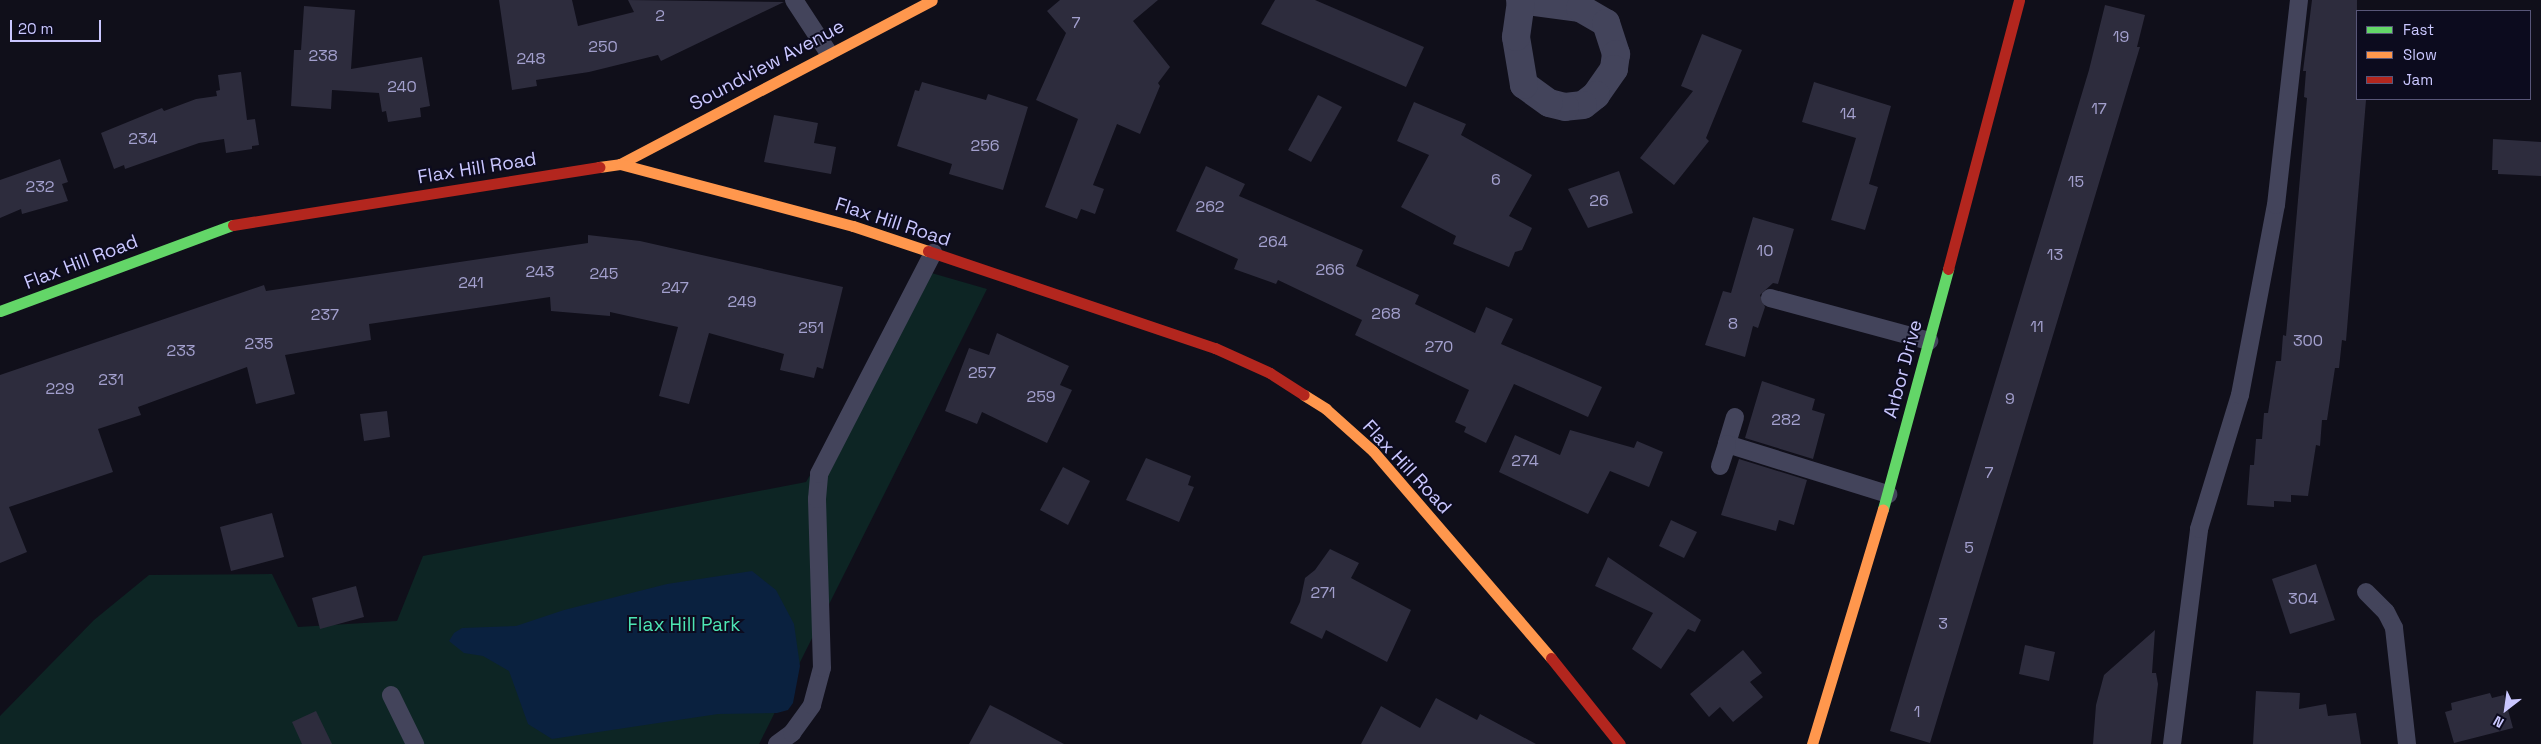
<!DOCTYPE html>
<html>
<head>
<meta charset="utf-8">
<style>
  body { margin:0 }
  #map { position:relative; width:2541px; height:744px; overflow:hidden; background:#100f1a; font-family:"Space Grotesk",sans-serif }
  div>[style] { position:absolute }
  .green>* { inset:0; background:#0d2524 }
  .water>* { inset:0; background:#0a213f }
  .building>* { inset:0; background:#2d2c3d }
  .lane>* { height:18px; margin:-9px; padding:0 9px; transform-origin:9px; border-radius:9px; background:#43445b }
  .street>* { height:28px; margin:-14px; padding:0 14px; transform-origin:14px; border-radius:14px; background:#43445b }
  .fast>* { height:11px; margin:-5.5px; padding:0 5.5px; transform-origin:5.5px; border-radius:5.5px; background:#63d668 }
  .slow>* { height:11px; margin:-5.5px; padding:0 5.5px; transform-origin:5.5px; border-radius:5.5px; background:#ff974d }
  .jam>* { height:11px; margin:-5.5px; padding:0 5.5px; transform-origin:5.5px; border-radius:5.5px; background:#b3261e }
  span { translate:-50% -50%; white-space:nowrap; text-align:center; line-height:1.15; -webkit-text-stroke:4px #0c0b1e; paint-order:stroke }
  .number-label { font-size:16px; color:#a3a0ce }
  .number-label span { -webkit-text-stroke-width:0 }
  .street-label { font-size:19px; color:#cac7ff }
  .park-label { font-size:19px; color:#4de5b4 }
  .legend { position:absolute; left:2356px; top:10px; width:175px; height:90px; box-sizing:border-box; background:#0c0b1e; border:1px solid #585678; margin:0; padding:6px 9px; list-style:none; font-size:15px; color:#cac7ff }
  .legend li { display:flex; align-items:center; gap:10px; height:25px }
  .legend b { width:25px; border:1px solid #585678 }
  .north { position:absolute; left:2481px; top:684px; width:50px; height:50px; -webkit-text-stroke:4px #0c0b1e; paint-order:stroke; rotate:210deg; font-size:14px; font-weight:700; line-height:20px; text-align:center; color:#cac7ff }
  .north::after { content:''; display:block; margin:auto; width:18px; height:22px; background:#cac7ff; clip-path:polygon(50% 0,100% 100%,50% 72%,0 100%) }
  .scale { position:absolute; left:10px; top:20px; width:91px; height:22px; box-sizing:border-box; border:2px solid #cac7ff; border-top:0; padding-left:6px; font-size:15px; line-height:18px; white-space:nowrap; color:#cac7ff; -webkit-text-stroke:4px #0c0b1e; paint-order:stroke }
</style>
</head>
<body>
<div id="map">
  <div class="green">
    <i style="clip-path:polygon(928px 272px,987px 289px,759px 744px,0 744px,0 716px,94px 620px,149px 575px,272px 574px,298px 627px,397px 621px,423px 556px,806px 482px)"></i>
  </div>
  <div class="water">
    <i style="clip-path:polygon(752px 571px,776px 590px,794px 624px,800px 666px,793px 703px,788px 710px,777px 713px,718px 714px,552px 739px,528px 724px,509px 671px,483px 656px,464px 653px,449px 641px,454px 633px,462px 628px,516px 626px,564px 610px,667px 584px)"></i>
  </div>
  <div class="building">
    <i style="clip-path:polygon(499px 0,572px 0,578px 26px,634px 12px,628px 0,784px 2px,661px 61px,658px 55px,589px 72px,536px 80px,537px 86px,512px 90px)"></i>
    <i style="clip-path:polygon(1060px 0,1158px 0,1133px 21px,1170px 67px,1158px 83px,1160px 86px,1140px 134px,1117px 124px,1093px 185px,1104px 189px,1095px 214px,1081px 209px,1077px 219px,1045px 207px,1078px 119px,1036px 100px,1066px 33px,1047px 11px)"></i>
    <i style="clip-path:polygon(1275px 0,1315px 0,1424px 47px,1406px 87px,1261px 24px)"></i>
    <i style="clip-path:polygon(2312px 0,2357px 0,2357px 99px,2366px 100px,2346px 341px,2342px 340px,2339px 368px,2335px 368px,2327px 420px,2322px 420px,2320px 446px,2316px 445px,2308px 496px,2291px 495px,2291px 502px,2274px 501px,2274px 507px,2247px 505px,2250px 465px,2254px 465px,2256px 439px,2262px 439px,2264px 413px,2268px 413px,2276px 361px,2281px 361px,2283px 335px,2286px 336px,2307px 98px,2304px 97px,2306px 71px,2303px 71px)"></i>
    <i style="clip-path:polygon(2105px 5px,2145px 15px,2137px 47px,2140px 47px,1930px 743px,1890px 731px,2089px 70px)"></i>
    <i style="clip-path:polygon(304px 6px,355px 10px,351px 69px,422px 57px,430px 106px,420px 108px,421px 117px,388px 122px,386px 111px,382px 112px,379px 93px,332px 90px,331px 109px,291px 106px,294px 50px,301px 50px)"></i>
    <i style="clip-path:polygon(1702px 34px,1742px 50px,1706px 138px,1709px 141px,1674px 185px,1640px 158px,1693px 91px,1681px 86px)"></i>
    <i style="clip-path:polygon(241px 72px,247px 120px,255px 119px,259px 145px,252px 146px,252px 149px,226px 153px,224px 139px,199px 143px,125px 169px,124px 165px,114px 169px,101px 133px,162px 108px,164px 111px,196px 99px,217px 96px,216px 91px,220px 90px,218px 75px)"></i>
    <i style="clip-path:polygon(922px 82px,986px 100px,988px 94px,1028px 107px,1003px 190px,949px 174px,952px 164px,897px 146px,915px 90px,919px 91px)"></i>
    <i style="clip-path:polygon(1814px 82px,1891px 106px,1869px 184px,1878px 187px,1865px 230px,1831px 220px,1856px 138px,1802px 122px)"></i>
    <i style="clip-path:polygon(1318px 95px,1342px 107px,1311px 162px,1288px 150px)"></i>
    <i style="clip-path:polygon(1414px 102px,1466px 124px,1461px 135px,1532px 175px,1509px 216px,1532px 228px,1522px 250px,1515px 252px,1509px 267px,1453px 244px,1456px 236px,1401px 207px,1429px 155px,1397px 141px)"></i>
    <i style="clip-path:polygon(774px 115px,818px 123px,814px 143px,836px 147px,831px 174px,764px 162px)"></i>
    <i style="clip-path:polygon(2493px 139px,2541px 142px,2541px 176px,2498px 174px,2498px 170px,2492px 170px)"></i>
    <i style="clip-path:polygon(60px 159px,68px 182px,62px 184px,68px 201px,22px 214px,21px 209px,0 218px,0 180px)"></i>
    <i style="clip-path:polygon(1206px 166px,1245px 184px,1239px 196px,1363px 250px,1356px 266px,1419px 295px,1415px 304px,1475px 333px,1486px 307px,1513px 319px,1501px 344px,1602px 387px,1588px 417px,1514px 384px,1486px 443px,1464px 432px,1466px 427px,1455px 422px,1469px 390px,1355px 335px,1362px 320px,1278px 280px,1276px 284px,1234px 269px,1238px 259px,1176px 231px)"></i>
    <i style="clip-path:polygon(1619px 171px,1633px 213px,1588px 228px,1568px 189px)"></i>
    <i style="clip-path:polygon(1753px 217px,1794px 229px,1778px 284px,1773px 283px,1760px 295px,1765px 307px,1758px 328px,1753px 326px,1745px 357px,1705px 345px,1723px 291px,1731px 293px)"></i>
    <i style="clip-path:polygon(588px 235px,640px 241px,843px 287px,823px 369px,817px 367px,814px 378px,780px 370px,784px 354px,709px 333px,689px 404px,659px 396px,678px 327px,610px 312px,610px 316px,551px 311px,550px 297px,369px 324px,371px 340px,285px 355px,295px 394px,256px 404px,247px 367px,138px 407px,141px 415px,98px 429px,113px 472px,9px 507px,27px 552px,0 563px,0 375px,264px 285px,266px 291px,473px 260px,588px 243px)"></i>
    <i style="clip-path:polygon(997px 333px,1069px 366px,1060px 385px,1072px 390px,1047px 443px,982px 412px,977px 424px,945px 411px,969px 348px,989px 355px)"></i>
    <i style="clip-path:polygon(1762px 381px,1815px 399px,1812px 410px,1825px 414px,1813px 459px,1745px 438px)"></i>
    <i style="clip-path:polygon(387px 411px,390px 437px,364px 441px,360px 414px)"></i>
    <i style="clip-path:polygon(1570px 430px,1634px 448px,1637px 441px,1663px 452px,1649px 487px,1610px 471px,1588px 514px,1499px 472px,1515px 435px,1560px 455px)"></i>
    <i style="clip-path:polygon(1146px 458px,1191px 476px,1188px 485px,1194px 487px,1179px 522px,1126px 500px)"></i>
    <i style="clip-path:polygon(1739px 459px,1807px 480px,1794px 525px,1779px 520px,1776px 531px,1721px 515px)"></i>
    <i style="clip-path:polygon(1063px 467px,1090px 481px,1068px 525px,1040px 510px)"></i>
    <i style="clip-path:polygon(272px 513px,284px 557px,231px 571px,220px 527px)"></i>
    <i style="clip-path:polygon(1671px 520px,1697px 532px,1684px 558px,1659px 546px)"></i>
    <i style="clip-path:polygon(1330px 549px,1359px 563px,1351px 578px,1411px 610px,1387px 662px,1326px 630px,1322px 639px,1290px 623px,1300px 602px,1305px 578px,1315px 570px)"></i>
    <i style="clip-path:polygon(1608px 557px,1701px 620px,1695px 632px,1688px 629px,1661px 669px,1632px 649px,1653px 613px,1595px 586px)"></i>
    <i style="clip-path:polygon(2316px 564px,2335px 620px,2290px 634px,2272px 579px)"></i>
    <i style="clip-path:polygon(356px 586px,364px 617px,320px 629px,312px 598px)"></i>
    <i style="clip-path:polygon(2155px 630px,2152px 673px,2156px 673px,2158px 684px,2151px 744px,2093px 744px,2096px 705px,2104px 675px)"></i>
    <i style="clip-path:polygon(2025px 645px,2055px 652px,2049px 681px,2019px 674px)"></i>
    <i style="clip-path:polygon(1743px 650px,1762px 673px,1750px 682px,1763px 697px,1733px 722px,1720px 707px,1709px 717px,1690px 694px)"></i>
    <i style="clip-path:polygon(2256px 691px,2300px 693px,2299px 709px,2326px 704px,2328px 716px,2356px 713px,2361px 744px,2253px 744px)"></i>
    <i style="clip-path:polygon(2490px 693px,2492px 698px,2504px 695px,2513px 728px,2454px 743px,2445px 712px,2452px 710px,2451px 703px)"></i>
    <i style="clip-path:polygon(1436px 698px,1477px 720px,1480px 714px,1536px 744px,1361px 744px,1381px 706px,1420px 728px)"></i>
    <i style="clip-path:polygon(990px 705px,1008px 714px,1064px 744px,969px 744px)"></i>
    <i style="clip-path:polygon(316px 711px,332px 744px,302px 744px,292px 722px)"></i>
  </div>
  <div class="lane">
    <i style="left:794px;top:0;width:62px;rotate:56.8deg"></i>
    <i style="left:1770px;top:298px;width:165px;rotate:15.1deg"></i>
    <i style="left:1735px;top:417px;width:28px;rotate:107deg"></i>
    <i style="left:1727px;top:444px;width:169px;rotate:17.3deg"></i>
    <i style="left:1720px;top:466px;width:23px;rotate:-72deg"></i>
    <i style="left:2366px;top:592px;width:28px;rotate:45deg"></i>
    <i style="left:2386px;top:612px;width:18px;rotate:63deg"></i>
    <i style="left:2394px;top:628px;width:117px;rotate:83.6deg"></i>
    <i style="left:391px;top:695px;width:55px;rotate:63.9deg"></i>
    <i style="left:777px;top:744px;width:19px;rotate:-36deg"></i>
    <i style="left:792px;top:733px;width:34px;rotate:-54deg"></i>
    <i style="left:812px;top:705px;width:38px;rotate:-75deg"></i>
    <i style="left:822px;top:668px;width:169px;rotate:-91.7deg"></i>
    <i style="left:817px;top:499px;width:25px;rotate:-85deg"></i>
    <i style="left:819px;top:474px;width:249px;rotate:-62.7deg"></i>
    <i style="left:2172px;top:744px;width:217px;rotate:-82.8deg"></i>
    <i style="left:2199px;top:529px;width:140px;rotate:-73deg"></i>
    <i style="left:2240px;top:395px;width:193px;rotate:-79.3deg"></i>
    <i style="left:2276px;top:205px;width:206px;rotate:-83.6deg"></i>
  </div>
  <div class="street">
    <i style="left:1520px;top:0;width:61px;rotate:7.6deg"></i>
    <i style="left:1580px;top:8px;width:30px;rotate:30deg"></i>
    <i style="left:1606px;top:23px;width:33px;rotate:72deg"></i>
    <i style="left:1616px;top:54px;width:15px;rotate:98deg"></i>
    <i style="left:1614px;top:69px;width:32px;rotate:125deg"></i>
    <i style="left:1596px;top:95px;width:16px;rotate:142deg"></i>
    <i style="left:1583px;top:105px;width:18px;rotate:174deg"></i>
    <i style="left:1565px;top:107px;width:16px;rotate:-166deg"></i>
    <i style="left:1549px;top:103px;width:31px;rotate:-144deg"></i>
    <i style="left:1524px;top:85px;width:49px;rotate:-99.5deg"></i>
    <i style="left:1516px;top:37px;width:36px;rotate:-82deg"></i>
  </div>
  <div class="fast">
    <i style="left:0;top:311px;width:248px;rotate:-20.3deg"></i>
    <i style="left:1883px;top:509px;width:249px;rotate:-74.8deg"></i>
  </div>
  <div class="slow">
    <i style="left:620px;top:164px;width:352px;rotate:-27.7deg"></i>
    <i style="left:599px;top:167px;width:21px;rotate:-8deg"></i>
    <i style="left:620px;top:164px;width:241px;rotate:14.9deg"></i>
    <i style="left:853px;top:226px;width:79px;rotate:18.4deg"></i>
    <i style="left:1304px;top:395px;width:26px;rotate:32deg"></i>
    <i style="left:1326px;top:409px;width:63px;rotate:41.8deg"></i>
    <i style="left:1373px;top:451px;width:273px;rotate:49.3deg"></i>
    <i style="left:1812px;top:744px;width:245px;rotate:-73.2deg"></i>
  </div>
  <div class="jam">
    <i style="left:233px;top:225px;width:371px;rotate:-9deg"></i>
    <i style="left:928px;top:251px;width:303px;rotate:18.7deg"></i>
    <i style="left:1215px;top:348px;width:60px;rotate:24.4deg"></i>
    <i style="left:1270px;top:373px;width:40px;rotate:32.9deg"></i>
    <i style="left:1948px;top:269px;width:278px;rotate:-75.2deg"></i>
    <i style="left:1551px;top:658px;width:110px;rotate:51.3deg"></i>
  </div>
  <div class="number-label">
    <span style="left:660px;top:16px">2</span>
    <span style="left:1076px;top:23px">7</span>
    <span style="left:2121px;top:37px">19</span>
    <span style="left:603px;top:47px">250</span>
    <span style="left:323px;top:56px">238</span>
    <span style="left:531px;top:59px">248</span>
    <span style="left:402px;top:87px">240</span>
    <span style="left:2099px;top:109px">17</span>
    <span style="left:1848px;top:114px">14</span>
    <span style="left:143px;top:139px">234</span>
    <span style="left:985px;top:146px">256</span>
    <span style="left:1496px;top:180px">6</span>
    <span style="left:2076px;top:182px">15</span>
    <span style="left:40px;top:187px">232</span>
    <span style="left:1599px;top:201px">26</span>
    <span style="left:1210px;top:207px">262</span>
    <span style="left:1273px;top:242px">264</span>
    <span style="left:1765px;top:251px">10</span>
    <span style="left:2055px;top:255px">13</span>
    <span style="left:1330px;top:270px">266</span>
    <span style="left:540px;top:272px">243</span>
    <span style="left:604px;top:274px">245</span>
    <span style="left:471px;top:283px">241</span>
    <span style="left:675px;top:288px">247</span>
    <span style="left:742px;top:302px">249</span>
    <span style="left:1386px;top:314px">268</span>
    <span style="left:325px;top:315px">237</span>
    <span style="left:1733px;top:324px">8</span>
    <span style="left:2037px;top:327px">11</span>
    <span style="left:811px;top:328px">251</span>
    <span style="left:2308px;top:341px">300</span>
    <span style="left:259px;top:344px">235</span>
    <span style="left:1439px;top:347px">270</span>
    <span style="left:181px;top:351px">233</span>
    <span style="left:982px;top:373px">257</span>
    <span style="left:111px;top:380px">231</span>
    <span style="left:60px;top:389px">229</span>
    <span style="left:1041px;top:397px">259</span>
    <span style="left:2010px;top:399px">9</span>
    <span style="left:1786px;top:420px">282</span>
    <span style="left:1525px;top:461px">274</span>
    <span style="left:1989px;top:473px">7</span>
    <span style="left:1969px;top:548px">5</span>
    <span style="left:1323px;top:593px">271</span>
    <span style="left:2303px;top:599px">304</span>
    <span style="left:1943px;top:624px">3</span>
    <span style="left:1917px;top:712px">1</span>
  </div>
  <div class="street-label">
    <span style="left:767px;top:65px;rotate:-28deg">Soundview Avenue</span>
    <span style="left:477px;top:168px;rotate:-9deg">Flax Hill Road</span>
    <span style="left:893px;top:222px;rotate:18deg">Flax Hill Road</span>
    <span style="left:81px;top:262px;rotate:-21deg">Flax Hill Road</span>
    <span style="left:1903px;top:369px;rotate:-75deg">Arbor Drive</span>
    <span style="left:1407px;top:467px;rotate:47deg">Flax Hill Road</span>
  </div>
  <div class="park-label">
    <span style="left:684px;top:625px">Flax Hill Park</span>
  </div>
  <ul class="legend">
  <li><b style="height:6px;background:#63d668"></b>Fast</li>
  <li><b style="height:6px;background:#ff974d"></b>Slow</li>
  <li><b style="height:6px;background:#b3261e"></b>Jam</li>
  </ul>
  <div class="north">N</div>
  <div class="scale">20 m</div>
</div>
</body>
</html>
